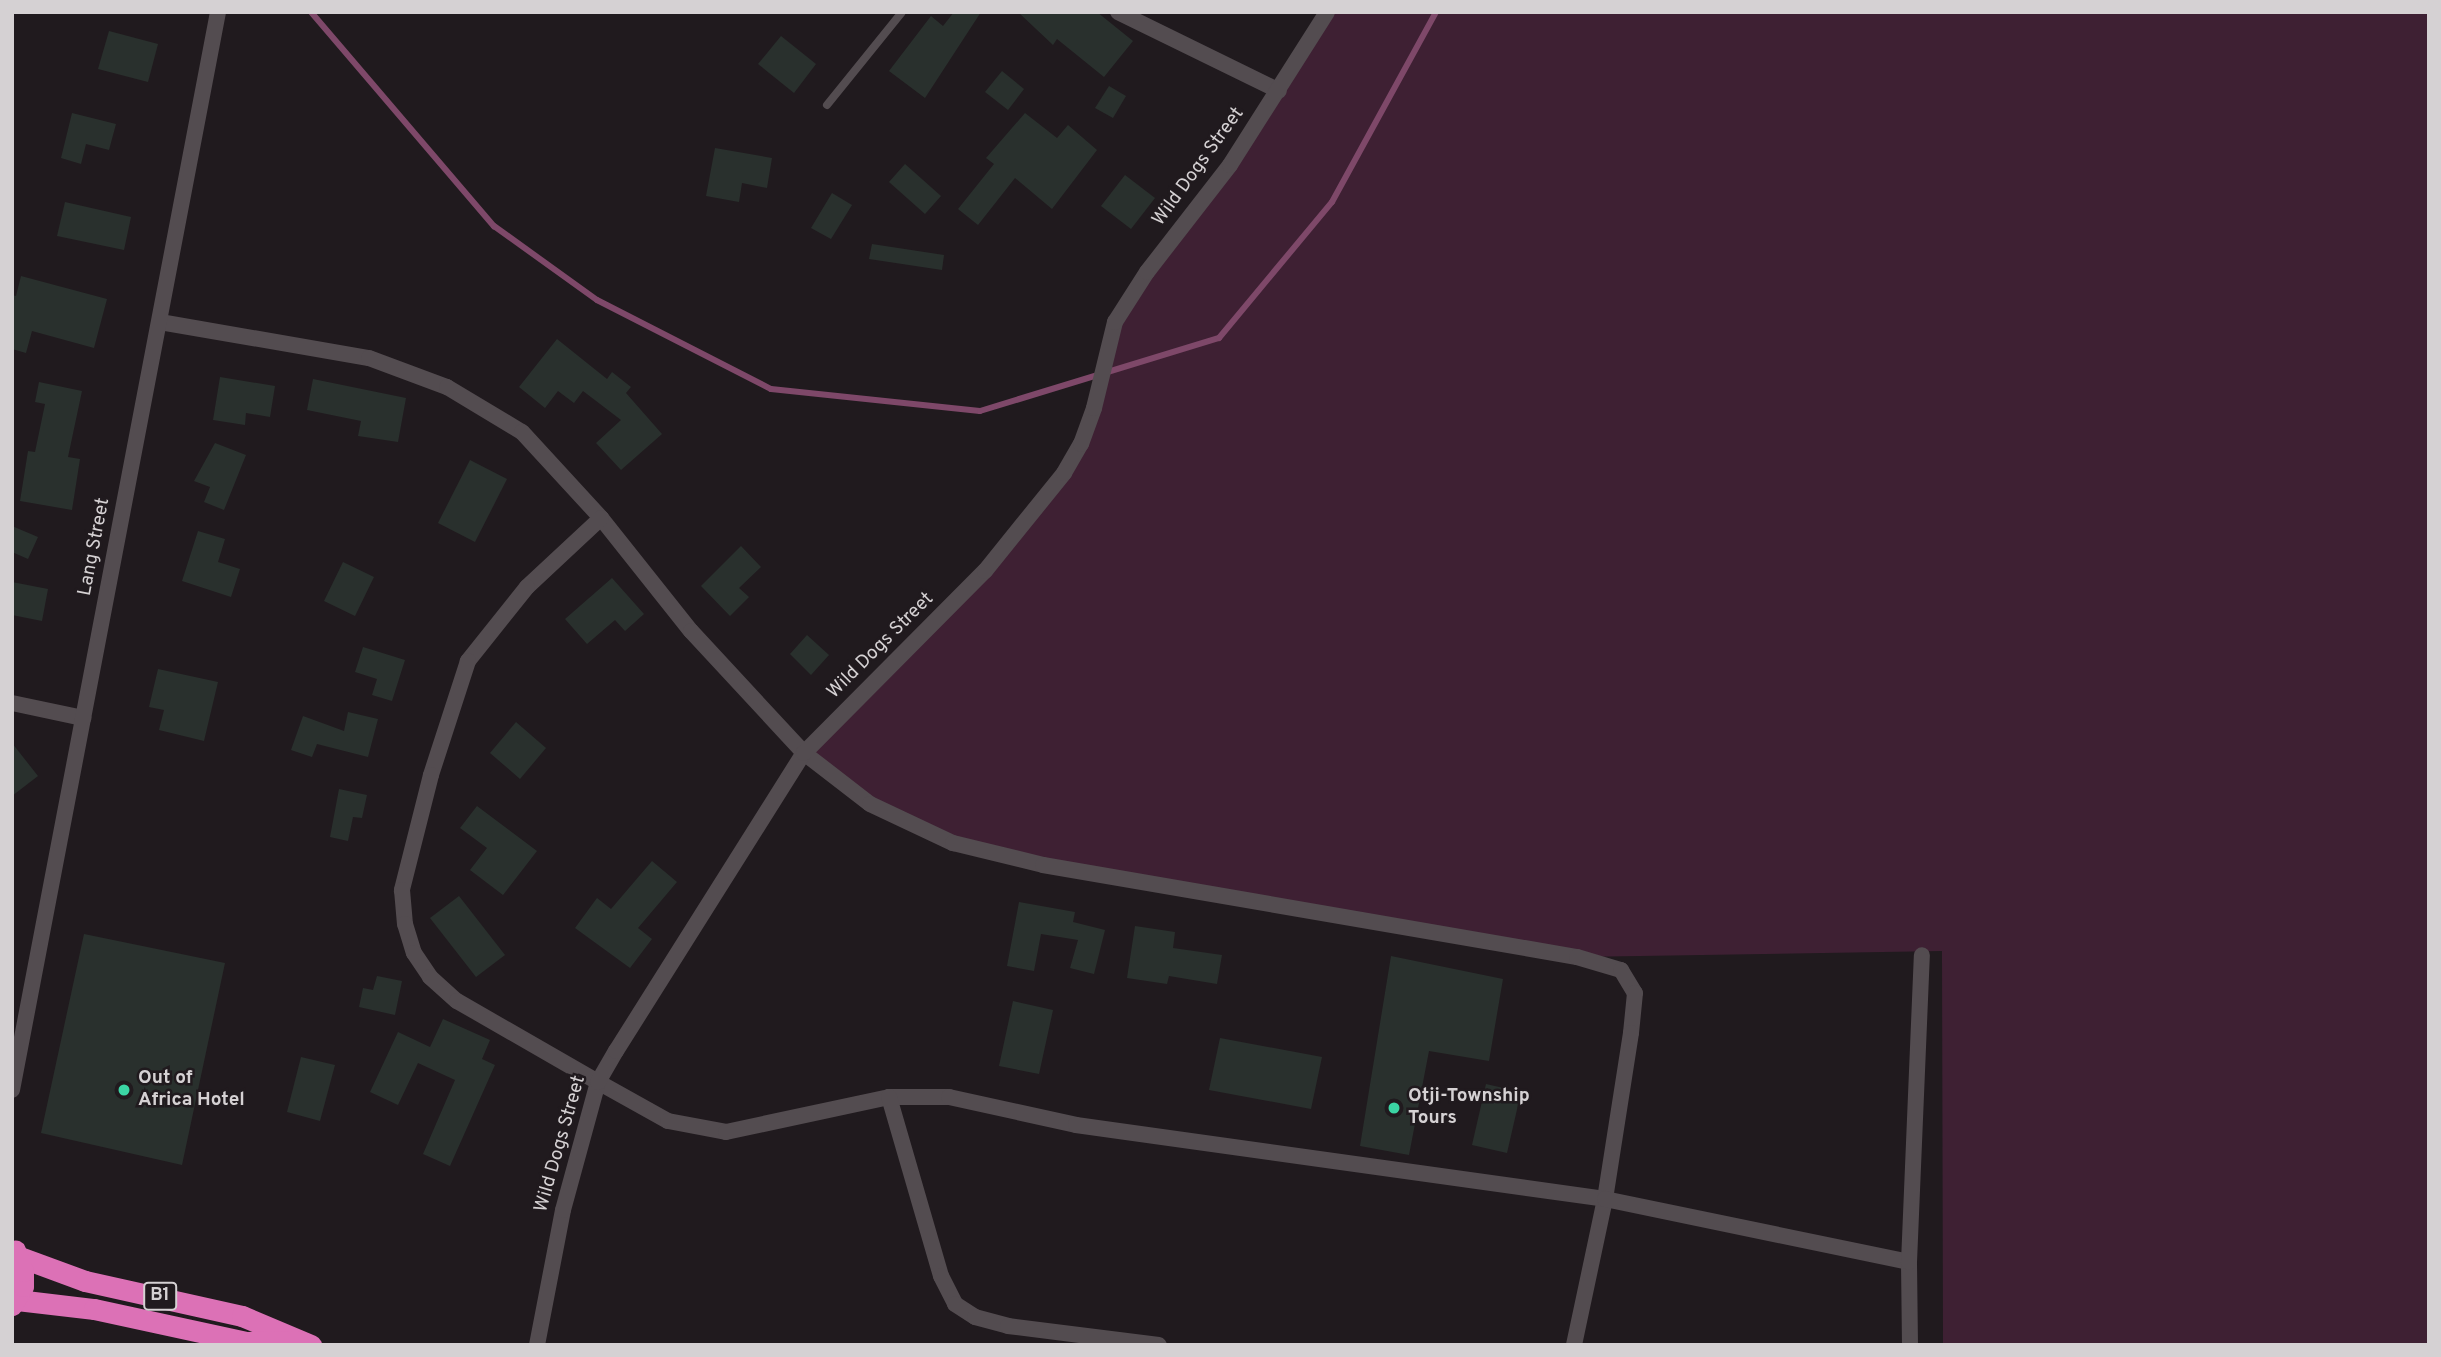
<!DOCTYPE html>
<html>
<head>
<meta charset="utf-8">
<style>
  body { margin:0 }
  #map { position:relative; width:2441px; height:1357px; overflow:hidden; background:#201a1e; font-family:Overpass,sans-serif }
  div>[style] { position:absolute }
  .green>* { inset:0; background:#3e2033 }
  .stream>* { height:6px; margin:-3px; padding:0 3px; transform-origin:3px; border-radius:3px; background:#7e4869 }
  .building>* { inset:0; background:#29302d }
  .lane>* { height:8px; margin:-4px; padding:0 4px; transform-origin:4px; border-radius:4px; background:#534c50 }
  .street>* { height:16px; margin:-8px; padding:0 8px; transform-origin:8px; border-radius:8px; background:#534c50 }
  .highway>* { height:21px; margin:-10.5px; padding:0 10.5px; transform-origin:10.5px; border-radius:10.5px; background:#dc71b6 }
  .dots>* { width:19px; height:19px; translate:-50% -50%; box-sizing:border-box; border:4px solid #201a1e; border-radius:50% }
  span { translate:-50% -50%; white-space:nowrap; text-align:center; line-height:1.15; -webkit-text-stroke:5px #201a1e; paint-order:stroke }
  .shield-label span { padding:2px 5px; background:#201a1e; border:2px solid; border-radius:5px; -webkit-text-stroke-width:0 }
  .shield-label { font-size:18px; color:#d5d1d3; font-weight:700 }
  .street-label { font-size:19px; color:#d5d1d3 }
  .poi-label { font-size:19px; color:#d5d1d3; font-weight:700 }
  .left { translate:0 -50%; text-align:left }
  .frame { position:absolute; inset:0; border:14px solid #d5d1d3; pointer-events:none }
</style>
</head>
<body>
<div id="map">
  <div class="green">
    <i style="clip-path:polygon(1327px 12px,2429px 12px,2429px 1345px,1943px 1345px,1942px 951px,1577px 957px,953px 843px,870px 804px,804px 753px,985px 571px,1064px 473px,1115px 322px)"></i>
  </div>
  <div class="stream">
    <i style="left:311px;top:12px;width:282px;rotate:49.5deg"></i>
    <i style="left:494px;top:226px;width:127px;rotate:35.7deg"></i>
    <i style="left:597px;top:300px;width:195px;rotate:27.1deg"></i>
    <i style="left:771px;top:389px;width:210px;rotate:6deg"></i>
    <i style="left:980px;top:411px;width:250px;rotate:-17deg"></i>
    <i style="left:1219px;top:338px;width:177px;rotate:-50.3deg"></i>
    <i style="left:1332px;top:202px;width:217px;rotate:-61.3deg"></i>
  </div>
  <div class="building">
    <i style="clip-path:polygon(954px 12px,981px 12px,925px 98px,889px 71px,931px 16px,943px 26px)"></i>
    <i style="clip-path:polygon(1018px 12px,1097px 12px,1133px 41px,1104px 77px,1057px 39px,1053px 45px)"></i>
    <i style="clip-path:polygon(109px 31px,158px 44px,148px 82px,98px 69px)"></i>
    <i style="clip-path:polygon(781px 36px,816px 64px,794px 93px,758px 64px)"></i>
    <i style="clip-path:polygon(1002px 71px,1024px 89px,1008px 110px,985px 92px)"></i>
    <i style="clip-path:polygon(1109px 86px,1126px 96px,1113px 118px,1095px 108px)"></i>
    <i style="clip-path:polygon(72px 113px,116px 124px,109px 150px,86px 144px,81px 164px,61px 158px)"></i>
    <i style="clip-path:polygon(1025px 113px,1057px 138px,1068px 125px,1097px 150px,1052px 209px,1015px 178px,978px 225px,958px 209px,994px 164px,986px 158px)"></i>
    <i style="clip-path:polygon(715px 148px,772px 158px,767px 188px,742px 183px,739px 202px,706px 196px)"></i>
    <i style="clip-path:polygon(905px 164px,941px 196px,925px 214px,889px 182px)"></i>
    <i style="clip-path:polygon(1125px 175px,1155px 198px,1131px 229px,1101px 206px)"></i>
    <i style="clip-path:polygon(832px 193px,852px 205px,831px 239px,811px 228px)"></i>
    <i style="clip-path:polygon(65px 202px,131px 217px,124px 250px,57px 236px)"></i>
    <i style="clip-path:polygon(872px 244px,944px 255px,942px 270px,869px 259px)"></i>
    <i style="clip-path:polygon(21px 276px,107px 299px,94px 348px,32px 331px,26px 353px,12px 349px,12px 295px,16px 296px)"></i>
    <i style="clip-path:polygon(557px 339px,607px 379px,612px 372px,631px 387px,626px 393px,662px 434px,621px 470px,596px 443px,621px 420px,583px 391px,574px 403px,558px 391px,545px 408px,519px 387px)"></i>
    <i style="clip-path:polygon(220px 377px,275px 386px,270px 417px,246px 413px,245px 425px,213px 420px)"></i>
    <i style="clip-path:polygon(313px 379px,406px 398px,398px 442px,358px 436px,361px 421px,307px 410px)"></i>
    <i style="clip-path:polygon(39px 382px,82px 391px,68px 457px,80px 459px,72px 510px,20px 501px,28px 451px,35px 452px,45px 404px,35px 402px)"></i>
    <i style="clip-path:polygon(215px 443px,246px 455px,224px 510px,204px 502px,210px 487px,194px 481px)"></i>
    <i style="clip-path:polygon(470px 460px,507px 479px,475px 542px,438px 523px)"></i>
    <i style="clip-path:polygon(12px 526px,38px 537px,28px 559px,12px 552px)"></i>
    <i style="clip-path:polygon(198px 531px,225px 539px,218px 562px,240px 569px,231px 597px,182px 581px)"></i>
    <i style="clip-path:polygon(741px 546px,761px 567px,739px 588px,749px 597px,730px 616px,701px 586px)"></i>
    <i style="clip-path:polygon(343px 562px,374px 577px,355px 616px,324px 601px)"></i>
    <i style="clip-path:polygon(612px 578px,644px 614px,625px 631px,615px 620px,587px 644px,565px 619px)"></i>
    <i style="clip-path:polygon(12px 582px,48px 589px,42px 621px,12px 615px)"></i>
    <i style="clip-path:polygon(807px 635px,829px 655px,811px 675px,790px 654px)"></i>
    <i style="clip-path:polygon(363px 647px,405px 660px,392px 701px,372px 695px,377px 679px,355px 672px)"></i>
    <i style="clip-path:polygon(158px 669px,218px 682px,204px 741px,159px 730px,164px 710px,149px 707px)"></i>
    <i style="clip-path:polygon(348px 712px,378px 719px,368px 757px,317px 744px,312px 757px,291px 750px,303px 716px,344px 731px)"></i>
    <i style="clip-path:polygon(516px 722px,546px 748px,520px 779px,490px 753px)"></i>
    <i style="clip-path:polygon(12px 743px,38px 776px,12px 796px)"></i>
    <i style="clip-path:polygon(339px 789px,367px 795px,362px 818px,353px 817px,348px 841px,330px 837px)"></i>
    <i style="clip-path:polygon(477px 806px,537px 851px,503px 895px,470px 870px,487px 848px,460px 828px)"></i>
    <i style="clip-path:polygon(652px 861px,677px 882px,638px 928px,652px 939px,630px 968px,575px 928px,597px 898px,611px 909px)"></i>
    <i style="clip-path:polygon(459px 896px,505px 955px,476px 977px,430px 918px)"></i>
    <i style="clip-path:polygon(1019px 902px,1075px 912px,1073px 922px,1105px 930px,1094px 974px,1070px 968px,1078px 940px,1041px 934px,1034px 971px,1007px 966px)"></i>
    <i style="clip-path:polygon(1135px 926px,1175px 932px,1173px 948px,1222px 955px,1217px 984px,1169px 976px,1167px 984px,1127px 978px)"></i>
    <i style="clip-path:polygon(84px 934px,225px 963px,182px 1165px,41px 1133px)"></i>
    <i style="clip-path:polygon(1391px 956px,1503px 979px,1489px 1061px,1429px 1051px,1409px 1155px,1360px 1146px)"></i>
    <i style="clip-path:polygon(377px 976px,402px 981px,395px 1015px,359px 1007px,363px 988px,373px 990px)"></i>
    <i style="clip-path:polygon(1013px 1001px,1053px 1010px,1039px 1074px,999px 1066px)"></i>
    <i style="clip-path:polygon(443px 1019px,490px 1040px,482px 1059px,495px 1065px,450px 1166px,423px 1154px,455px 1080px,418px 1063px,398px 1105px,370px 1092px,398px 1032px,430px 1047px)"></i>
    <i style="clip-path:polygon(1220px 1038px,1322px 1057px,1311px 1109px,1209px 1090px)"></i>
    <i style="clip-path:polygon(301px 1057px,335px 1065px,320px 1121px,287px 1112px)"></i>
    <i style="clip-path:polygon(1486px 1084px,1521px 1092px,1507px 1153px,1472px 1145px)"></i>
  </div>
  <div class="lane">
    <i style="left:827px;top:105px;width:119px;rotate:-51.1deg"></i>
  </div>
  <div class="street">
    <i style="left:1118px;top:12px;width:179px;rotate:26.1deg"></i>
    <i style="left:160px;top:322px;width:212px;rotate:9.8deg"></i>
    <i style="left:369px;top:358px;width:83px;rotate:20.4deg"></i>
    <i style="left:447px;top:387px;width:87px;rotate:31deg"></i>
    <i style="left:522px;top:432px;width:117px;rotate:47.4deg"></i>
    <i style="left:601px;top:518px;width:144px;rotate:51.5deg"></i>
    <i style="left:691px;top:631px;width:166px;rotate:47.2deg"></i>
    <i style="left:804px;top:753px;width:83px;rotate:37.7deg"></i>
    <i style="left:870px;top:804px;width:92px;rotate:25.2deg"></i>
    <i style="left:953px;top:843px;width:93px;rotate:13.7deg"></i>
    <i style="left:1043px;top:865px;width:542px;rotate:9.78deg"></i>
    <i style="left:1577px;top:957px;width:46px;rotate:16.5deg"></i>
    <i style="left:1621px;top:970px;width:27px;rotate:59deg"></i>
    <i style="left:1635px;top:993px;width:40px;rotate:95.7deg"></i>
    <i style="left:1631px;top:1033px;width:168px;rotate:98.9deg"></i>
    <i style="left:1605px;top:1199px;width:149px;rotate:102deg"></i>
    <i style="left:601px;top:518px;width:101px;rotate:137deg"></i>
    <i style="left:527px;top:587px;width:95px;rotate:128.6deg"></i>
    <i style="left:468px;top:661px;width:120px;rotate:108deg"></i>
    <i style="left:431px;top:775px;width:119px;rotate:104.2deg"></i>
    <i style="left:402px;top:890px;width:34px;rotate:85deg"></i>
    <i style="left:405px;top:924px;width:30px;rotate:73deg"></i>
    <i style="left:414px;top:953px;width:29px;rotate:56deg"></i>
    <i style="left:430px;top:977px;width:36px;rotate:42deg"></i>
    <i style="left:457px;top:1001px;width:163px;rotate:29.9deg"></i>
    <i style="left:598px;top:1082px;width:80px;rotate:29.1deg"></i>
    <i style="left:668px;top:1121px;width:59px;rotate:10.7deg"></i>
    <i style="left:726px;top:1132px;width:167px;rotate:-12.1deg"></i>
    <i style="left:889px;top:1097px;width:60px"></i>
    <i style="left:949px;top:1097px;width:130px;rotate:12.4deg"></i>
    <i style="left:1076px;top:1125px;width:534px;rotate:7.96deg"></i>
    <i style="left:1605px;top:1199px;width:310px;rotate:11.7deg"></i>
    <i style="left:12px;top:703px;width:73px;rotate:11.9deg"></i>
    <i style="left:12px;top:1090px;width:1098px;rotate:-79.18deg"></i>
    <i style="left:889px;top:1097px;width:186px;rotate:73.8deg"></i>
    <i style="left:941px;top:1276px;width:31px;rotate:63deg"></i>
    <i style="left:955px;top:1304px;width:24px;rotate:33deg"></i>
    <i style="left:975px;top:1317px;width:34px;rotate:15deg"></i>
    <i style="left:1008px;top:1326px;width:152px;rotate:7.2deg"></i>
    <i style="left:537px;top:1345px;width:137px;rotate:-79.1deg"></i>
    <i style="left:563px;top:1210px;width:133px;rotate:-74.7deg"></i>
    <i style="left:598px;top:1082px;width:36px;rotate:-60deg"></i>
    <i style="left:616px;top:1051px;width:352px;rotate:-57.8deg"></i>
    <i style="left:804px;top:753px;width:257px;rotate:-45.2deg"></i>
    <i style="left:985px;top:571px;width:126px;rotate:-51.1deg"></i>
    <i style="left:1064px;top:473px;width:34px;rotate:-60deg"></i>
    <i style="left:1081px;top:444px;width:38px;rotate:-70deg"></i>
    <i style="left:1094px;top:408px;width:89px;rotate:-76.3deg"></i>
    <i style="left:1115px;top:322px;width:59px;rotate:-57.4deg"></i>
    <i style="left:1147px;top:272px;width:135px;rotate:-52.2deg"></i>
    <i style="left:1230px;top:165px;width:181px;rotate:-57.6deg"></i>
    <i style="left:1910px;top:1345px;width:83px;rotate:-90.7deg"></i>
    <i style="left:1909px;top:1262px;width:307px;rotate:-87.6deg"></i>
  </div>
  <div class="highway">
    <i style="left:20px;top:1257px;width:69px;rotate:20.3deg"></i>
    <i style="left:85px;top:1281px;width:161px;rotate:12.6deg"></i>
    <i style="left:242px;top:1316px;width:75px;rotate:22.8deg"></i>
    <i style="left:17px;top:1300px;width:78px;rotate:6.7deg"></i>
    <i style="left:94px;top:1309px;width:157px;rotate:12.2deg"></i>
    <i style="left:247px;top:1342px;width:50px;rotate:-1.1deg"></i>
    <i style="left:12px;top:1305px;width:22px;rotate:-60deg"></i>
    <i style="left:23px;top:1286px;width:15px;rotate:-90deg"></i>
    <i style="left:23px;top:1271px;width:22px;rotate:-111deg"></i>
  </div>
  <div class="dots">
    <i style="left:124px;top:1090px;background:#3bd4a4"></i>
    <i style="left:1394px;top:1108px;background:#3bd4a4"></i>
  </div>
  <div class="shield-label">
    <span style="left:160px;top:1296px">B1</span>
  </div>
  <div class="street-label">
    <span style="left:1199px;top:167px;rotate:-54deg">Wild Dogs Street</span>
    <span style="left:95px;top:547px;rotate:-79deg">Lang Street</span>
    <span style="left:881px;top:646px;rotate:-45deg">Wild Dogs Street</span>
    <span style="left:561px;top:1144px;rotate:-74deg">Wild Dogs Street</span>
  </div>
  <div class="poi-label">
    <span class="left" style="left:138px;top:1090px">Out of<br>Africa Hotel</span>
    <span class="left" style="left:1408px;top:1108px">Otji-Township<br>Tours</span>
  </div>
  <div class="frame"></div>
</div>
</body>
</html>
